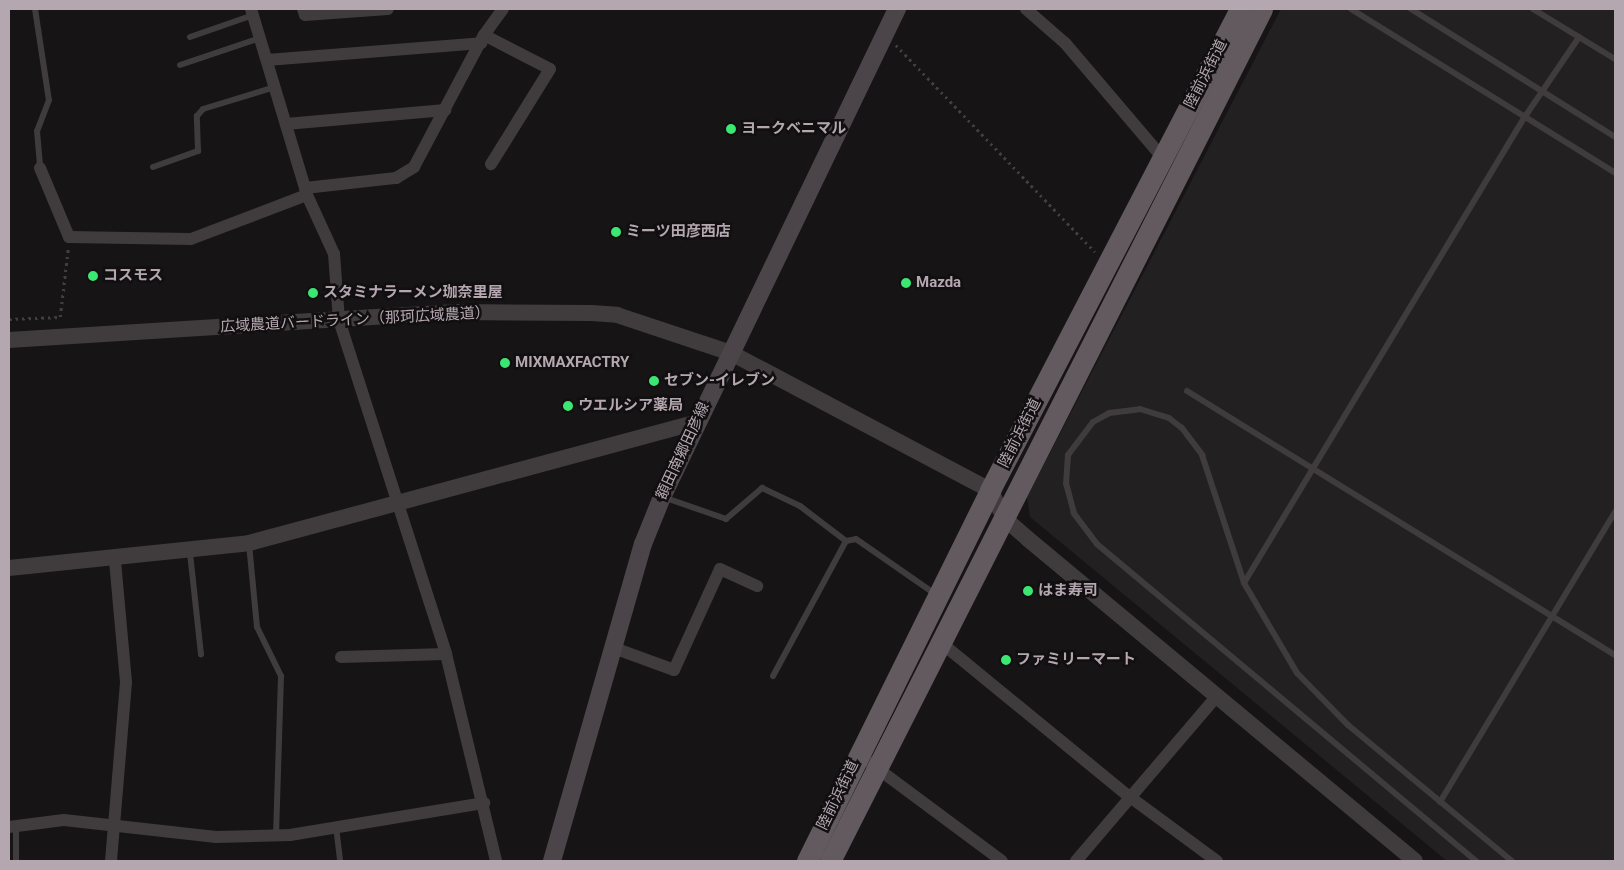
<!DOCTYPE html>
<html>
<head>
<meta charset="utf-8">
<style>
  body { margin:0 }
  #map { position:relative; width:1624px; height:870px; overflow:hidden; background:#161415; font-family:Roboto,"Noto Sans JP",sans-serif }
  div>[style] { position:absolute }
  .built>* { inset:0; background:#232021 }
  .path>* { height:2.5px; margin-top:-1.25px; transform-origin:0; background:repeating-linear-gradient(90deg,#443e41 0 2.5px,transparent 0 6.5px) }
  .service>* { height:6px; margin:-3px; padding:0 3px; transform-origin:3px; border-radius:3px; background:#403b3d }
  .minor>* { height:12px; margin:-6px; padding:0 6px; transform-origin:6px; border-radius:6px; background:#403b3d }
  .tertiary>* { height:16px; margin:-8px; padding:0 8px; transform-origin:8px; border-radius:8px; background:#403b3d }
  .secondary>* { height:18px; margin:-9px; padding:0 9px; transform-origin:9px; border-radius:9px; background:#4b4448 }
  .trunk>* { height:21px; margin:-10.5px; padding:0 10.5px; transform-origin:10.5px; border-radius:10.5px; background:#625a5f }
  .dots>* { width:14px; height:14px; translate:-50% -50%; box-sizing:border-box; border:2px solid #110f10; border-radius:50% }
  span { translate:-50% -50%; white-space:nowrap; text-align:center; line-height:1.15; -webkit-text-stroke:5px #110f10; paint-order:stroke }
  .street-label { font-size:15px; color:#b5a7b0 }
  .poi-label { font-size:15px; color:#b5a7b0; font-weight:700 }
  .left { translate:0 -50%; text-align:left }
  .frame { position:absolute; inset:0; border:10px solid #b5a7b0; pointer-events:none }
</style>
</head>
<body>
<div id="map">
  <div class="built">
    <i style="clip-path:polygon(1281px 9px,1615px 9px,1615px 861px,1447px 861px,1030px 517px,1027px 497px)"></i>
  </div>
  <div class="path">
    <i style="left:896px;top:45px;width:287px;rotate:46.1deg"></i>
    <i style="left:9px;top:319px;width:51px;rotate:-2.2deg"></i>
    <i style="left:60px;top:317px;width:68px;rotate:-83.3deg"></i>
  </div>
  <div class="service">
    <i style="left:35px;top:9px;width:92px;rotate:81.3deg"></i>
    <i style="left:49px;top:100px;width:33px;rotate:111deg"></i>
    <i style="left:37px;top:131px;width:37px;rotate:85deg"></i>
    <i style="left:1351px;top:9px;width:311px;rotate:31.8deg"></i>
    <i style="left:1411px;top:9px;width:241px;rotate:32.1deg"></i>
    <i style="left:1533px;top:9px;width:96px;rotate:31.4deg"></i>
    <i style="left:190px;top:37px;width:67px;rotate:-19.2deg"></i>
    <i style="left:180px;top:65px;width:84px;rotate:-18.6deg"></i>
    <i style="left:153px;top:167px;width:48px;rotate:-19.6deg"></i>
    <i style="left:198px;top:151px;width:35px;rotate:-92deg"></i>
    <i style="left:197px;top:116px;width:9px;rotate:-49deg"></i>
    <i style="left:203px;top:109px;width:75px;rotate:-17deg"></i>
    <i style="left:1187px;top:391px;width:503px;rotate:31.67deg"></i>
    <i style="left:663px;top:497px;width:67px;rotate:19.2deg"></i>
    <i style="left:726px;top:519px;width:48px;rotate:-40.7deg"></i>
    <i style="left:762px;top:488px;width:42px;rotate:25.3deg"></i>
    <i style="left:800px;top:506px;width:58px;rotate:37.3deg"></i>
    <i style="left:249px;top:544px;width:83px;rotate:84.5deg"></i>
    <i style="left:257px;top:627px;width:55px;rotate:63.9deg"></i>
    <i style="left:281px;top:676px;width:160px;rotate:91.8deg"></i>
    <i style="left:190px;top:553px;width:102px;rotate:83.8deg"></i>
    <i style="left:1244px;top:583px;width:543px;rotate:-58.95deg"></i>
    <i style="left:1524px;top:118px;width:98px;rotate:-55.8deg"></i>
    <i style="left:773px;top:676px;width:153px;rotate:-61.6deg"></i>
    <i style="left:846px;top:541px;width:10px;rotate:-11deg"></i>
    <i style="left:856px;top:539px;width:96px;rotate:34.8deg"></i>
    <i style="left:1440px;top:802px;width:339px;rotate:-58.9deg"></i>
    <i style="left:336px;top:827px;width:34px;rotate:83deg"></i>
    <i style="left:16px;top:861px;width:33px;rotate:-90deg"></i>
    <i style="left:1476px;top:861px;width:494px;rotate:-140.1deg"></i>
    <i style="left:1097px;top:544px;width:39px;rotate:-127deg"></i>
    <i style="left:1074px;top:513px;width:30px;rotate:-105deg"></i>
    <i style="left:1066px;top:484px;width:29px;rotate:-86deg"></i>
    <i style="left:1068px;top:455px;width:41px;rotate:-52.9deg"></i>
    <i style="left:1093px;top:422px;width:18px;rotate:-29deg"></i>
    <i style="left:1109px;top:413px;width:31px;rotate:-7deg"></i>
    <i style="left:1140px;top:409px;width:30px;rotate:17deg"></i>
    <i style="left:1169px;top:418px;width:16px;rotate:38deg"></i>
    <i style="left:1182px;top:428px;width:34px;rotate:53deg"></i>
    <i style="left:1202px;top:455px;width:135px;rotate:71.8deg"></i>
    <i style="left:1244px;top:583px;width:104px;rotate:59.5deg"></i>
    <i style="left:1297px;top:673px;width:73px;rotate:45.6deg"></i>
    <i style="left:1348px;top:725px;width:213px;rotate:39.7deg"></i>
  </div>
  <div class="minor">
    <i style="left:251px;top:9px;width:194px;rotate:73.2deg"></i>
    <i style="left:307px;top:195px;width:65px;rotate:65.4deg"></i>
    <i style="left:334px;top:254px;width:66px;rotate:85.7deg"></i>
    <i style="left:339px;top:320px;width:351px;rotate:72.2deg"></i>
    <i style="left:446px;top:654px;width:213px;rotate:76.4deg"></i>
    <i style="left:303px;top:9px;width:6px;rotate:72deg"></i>
    <i style="left:305px;top:15px;width:83px;rotate:-4.1deg"></i>
    <i style="left:1026px;top:9px;width:52px;rotate:41.1deg"></i>
    <i style="left:1065px;top:43px;width:151px;rotate:49.6deg"></i>
    <i style="left:484px;top:35px;width:74px;rotate:27.3deg"></i>
    <i style="left:550px;top:69px;width:112px;rotate:121.8deg"></i>
    <i style="left:267px;top:60px;width:215px;rotate:-4.5deg"></i>
    <i style="left:286px;top:124px;width:160px;rotate:-5deg"></i>
    <i style="left:40px;top:168px;width:75px;rotate:67.2deg"></i>
    <i style="left:69px;top:237px;width:122px;rotate:0.9deg"></i>
    <i style="left:191px;top:239px;width:124px;rotate:-20.8deg"></i>
    <i style="left:305px;top:188px;width:92px;rotate:-6.3deg"></i>
    <i style="left:396px;top:178px;width:21px;rotate:-31deg"></i>
    <i style="left:414px;top:167px;width:149px;rotate:-62.1deg"></i>
    <i style="left:484px;top:35px;width:32px;rotate:-54deg"></i>
    <i style="left:939px;top:641px;width:242px;rotate:39.3deg"></i>
    <i style="left:1126px;top:794px;width:113px;rotate:36.4deg"></i>
    <i style="left:614px;top:648px;width:64px;rotate:20.1deg"></i>
    <i style="left:674px;top:670px;width:111px;rotate:-65.5deg"></i>
    <i style="left:720px;top:569px;width:41px;rotate:24.7deg"></i>
    <i style="left:341px;top:657px;width:105px;rotate:-1.6deg"></i>
    <i style="left:858px;top:754px;width:179px;rotate:36.6deg"></i>
    <i style="left:9px;top:827px;width:55px;rotate:-7.3deg"></i>
    <i style="left:64px;top:820px;width:153px;rotate:6.4deg"></i>
    <i style="left:216px;top:837px;width:74px;rotate:-1.5deg"></i>
    <i style="left:290px;top:835px;width:197px;rotate:-9.4deg"></i>
    <i style="left:111px;top:861px;width:180px;rotate:-85.2deg"></i>
    <i style="left:126px;top:682px;width:122px;rotate:-95.2deg"></i>
    <i style="left:1076px;top:861px;width:217px;rotate:-49.5deg"></i>
  </div>
  <div class="tertiary">
    <i style="left:9px;top:340px;width:444px;rotate:-3.6deg"></i>
    <i style="left:452px;top:312px;width:139px;rotate:0.4deg"></i>
    <i style="left:591px;top:313px;width:26px;rotate:4deg"></i>
    <i style="left:617px;top:315px;width:120px;rotate:18.4deg"></i>
    <i style="left:731px;top:353px;width:293px;rotate:27.9deg"></i>
    <i style="left:990px;top:490px;width:31px;rotate:63deg"></i>
    <i style="left:1004px;top:518px;width:32px;rotate:41deg"></i>
    <i style="left:1028px;top:539px;width:503px;rotate:39.76deg"></i>
    <i style="left:9px;top:568px;width:241px;rotate:-5.9deg"></i>
    <i style="left:249px;top:543px;width:462px;rotate:-15.1deg"></i>
  </div>
  <div class="secondary">
    <i style="left:552px;top:861px;width:330px;rotate:-74deg"></i>
    <i style="left:643px;top:544px;width:51px;rotate:-68deg"></i>
    <i style="left:662px;top:497px;width:542px;rotate:-64.29deg"></i>
  </div>
  <div class="trunk">
    <i style="left:807px;top:861px;width:414px;rotate:-63.7deg"></i>
    <i style="left:990px;top:490px;width:542px;rotate:-62.54deg"></i>
    <i style="left:830px;top:861px;width:955px;rotate:-63.11deg"></i>
  </div>
  <div class="dots">
    <i style="left:731px;top:129px;background:#3ce672"></i>
    <i style="left:616px;top:232px;background:#3ce672"></i>
    <i style="left:93px;top:276px;background:#3ce672"></i>
    <i style="left:906px;top:283px;background:#3ce672"></i>
    <i style="left:313px;top:293px;background:#3ce672"></i>
    <i style="left:505px;top:363px;background:#3ce672"></i>
    <i style="left:654px;top:381px;background:#3ce672"></i>
    <i style="left:568px;top:406px;background:#3ce672"></i>
    <i style="left:1028px;top:591px;background:#3ce672"></i>
    <i style="left:1006px;top:660px;background:#3ce672"></i>
  </div>
  <div class="street-label">
    <span style="left:1206px;top:74px;rotate:-63deg">陸前浜街道</span>
    <span style="left:355px;top:320px;rotate:-3deg">広域農道バードライン（那珂広域農道）</span>
    <span style="left:1020px;top:433px;rotate:-63deg">陸前浜街道</span>
    <span style="left:683px;top:451px;rotate:-65deg">額田南郷田彦線</span>
    <span style="left:838px;top:795px;rotate:-64deg">陸前浜街道</span>
  </div>
  <div class="poi-label">
    <span class="left" style="left:741px;top:129px">ヨークベニマル</span>
    <span class="left" style="left:626px;top:232px">ミーツ田彦西店</span>
    <span class="left" style="left:103px;top:276px">コスモス</span>
    <span class="left" style="left:916px;top:283px">Mazda</span>
    <span class="left" style="left:323px;top:293px">スタミナラーメン珈奈里屋</span>
    <span class="left" style="left:515px;top:363px">MIXMAXFACTRY</span>
    <span class="left" style="left:664px;top:381px">セブン-イレブン</span>
    <span class="left" style="left:578px;top:406px">ウエルシア薬局</span>
    <span class="left" style="left:1038px;top:591px">はま寿司</span>
    <span class="left" style="left:1016px;top:660px">ファミリーマート</span>
  </div>
  <div class="frame"></div>
</div>
</body>
</html>
